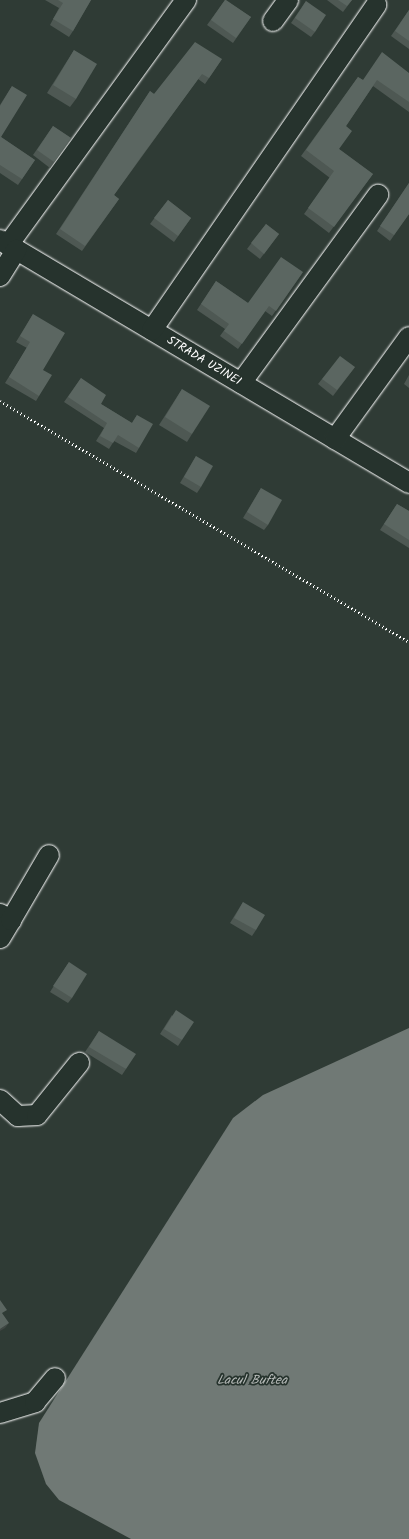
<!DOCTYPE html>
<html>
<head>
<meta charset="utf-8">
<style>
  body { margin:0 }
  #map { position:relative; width:409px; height:1539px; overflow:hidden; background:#2f3b35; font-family:Kalam,sans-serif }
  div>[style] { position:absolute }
  .water>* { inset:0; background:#707975 }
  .path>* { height:2.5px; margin-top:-1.25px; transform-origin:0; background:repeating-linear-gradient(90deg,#fff 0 1px,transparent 0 4px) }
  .roads { filter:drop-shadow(0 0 1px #fff) drop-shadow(0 0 1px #fff) }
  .minor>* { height:20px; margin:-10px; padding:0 10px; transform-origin:10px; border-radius:10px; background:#26332d }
  .wall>* { inset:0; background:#4e5853 }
  .shaded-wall>* { inset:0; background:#404744 }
  .building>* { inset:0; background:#5b6661 }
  span { translate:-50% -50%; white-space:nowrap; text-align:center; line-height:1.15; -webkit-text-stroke:3.5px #26332d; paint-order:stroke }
  .street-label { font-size:12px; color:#fff }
  .water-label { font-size:13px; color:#b8bcba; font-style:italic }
</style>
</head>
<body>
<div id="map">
  <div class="water">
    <i style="clip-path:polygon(409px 1028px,409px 1539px,131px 1539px,59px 1500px,46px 1484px,35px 1453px,39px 1423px,233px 1118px,263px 1095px)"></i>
  </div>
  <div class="path">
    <i style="left:0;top:401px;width:475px;rotate:30.5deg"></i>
  </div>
  <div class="roads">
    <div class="minor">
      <i style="left:273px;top:21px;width:26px;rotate:-54deg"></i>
      <i style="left:0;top:240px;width:476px;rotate:30.7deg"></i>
      <i style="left:8px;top:245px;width:303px;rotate:-54deg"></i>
      <i style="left:0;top:276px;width:31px;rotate:-58deg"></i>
      <i style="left:152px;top:330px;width:395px;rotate:-55.4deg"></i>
      <i style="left:241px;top:383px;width:233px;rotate:-53.9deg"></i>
      <i style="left:335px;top:439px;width:126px;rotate:-54deg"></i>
      <i style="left:0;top:914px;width:13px;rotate:29deg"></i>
      <i style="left:11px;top:920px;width:21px;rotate:121deg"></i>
      <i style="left:11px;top:920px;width:75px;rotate:-59.7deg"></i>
      <i style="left:0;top:1100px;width:24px;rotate:42deg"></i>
      <i style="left:18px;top:1116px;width:19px;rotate:-3deg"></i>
      <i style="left:37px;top:1115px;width:67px;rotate:-51.1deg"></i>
      <i style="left:0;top:1413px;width:37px;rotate:-17deg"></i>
      <i style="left:35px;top:1402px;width:31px;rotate:-50deg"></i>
    </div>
  </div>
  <div class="wall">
    <i style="clip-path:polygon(45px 0,91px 0,73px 31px,69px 37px,50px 25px,59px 8px)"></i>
    <i style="clip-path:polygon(225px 0,251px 17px,233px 43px,207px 25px)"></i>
    <i style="clip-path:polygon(327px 0,352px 0,343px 12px)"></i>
    <i style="clip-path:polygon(306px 1px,315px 32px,311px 37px,291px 23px)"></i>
    <i style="clip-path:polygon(409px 10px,409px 49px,391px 36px)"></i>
    <i style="clip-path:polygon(74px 50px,76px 99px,70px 107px,47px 93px)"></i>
    <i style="clip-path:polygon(222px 59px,205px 84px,198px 79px,138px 162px,114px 195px,119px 199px,82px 251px,56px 234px,150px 91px,154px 94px)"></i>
    <i style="clip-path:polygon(409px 73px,409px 112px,373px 86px,346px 126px,339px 149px,373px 174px,329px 233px,304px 214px,330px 178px,301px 156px,358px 77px,363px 80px)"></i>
    <i style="clip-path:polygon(12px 86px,1px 137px,35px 160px,18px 185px,0 173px,0 105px)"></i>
    <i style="clip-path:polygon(53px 126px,71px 138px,50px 168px,33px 155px)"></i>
    <i style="clip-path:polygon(409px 183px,409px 214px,390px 241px,377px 231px)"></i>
    <i style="clip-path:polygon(168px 200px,191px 218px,174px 242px,150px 224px)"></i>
    <i style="clip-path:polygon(266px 224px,279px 234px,260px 259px,247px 249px)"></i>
    <i style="clip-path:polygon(303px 272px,272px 316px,265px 311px,238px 349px,220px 336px,225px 329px,197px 310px,216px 281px,248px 303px)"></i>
    <i style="clip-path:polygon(33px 314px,43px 370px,39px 396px,36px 401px,5px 383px,27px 348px,16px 342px)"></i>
    <i style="clip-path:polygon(355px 367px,333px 396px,318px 384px,322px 379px)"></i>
    <i style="clip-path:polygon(409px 375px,409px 388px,404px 384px)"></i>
    <i style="clip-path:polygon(81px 378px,101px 404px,132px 423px,137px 415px,139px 448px,136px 453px,114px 441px,109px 449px,96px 441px,104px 428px,64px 402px)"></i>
    <i style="clip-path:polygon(182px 389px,192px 434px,187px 442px,159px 425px)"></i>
    <i style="clip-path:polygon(196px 456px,201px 487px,197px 493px,180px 483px)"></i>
    <i style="clip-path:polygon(261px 488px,268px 525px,264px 530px,243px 518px)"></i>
    <i style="clip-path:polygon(397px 504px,409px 511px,409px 548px,380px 530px)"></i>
    <i style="clip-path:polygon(243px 902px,256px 930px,252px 936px,230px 923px)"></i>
    <i style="clip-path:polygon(69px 962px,72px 998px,68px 1003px,50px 992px)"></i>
    <i style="clip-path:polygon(172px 1015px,182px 1040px,178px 1046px,160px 1034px)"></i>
    <i style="clip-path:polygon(99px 1031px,126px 1069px,122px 1075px,85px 1052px)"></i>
  </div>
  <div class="shaded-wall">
    <i style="clip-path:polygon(9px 1323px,5px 1328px,0 1331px,0 1329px)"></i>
  </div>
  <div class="building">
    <i style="clip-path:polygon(58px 0,91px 0,73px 31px,53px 19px,63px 3px)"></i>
    <i style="clip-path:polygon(225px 0,226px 0,251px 17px,236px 38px,211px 20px)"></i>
    <i style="clip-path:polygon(338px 0,352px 0,347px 6px)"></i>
    <i style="clip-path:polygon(306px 1px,326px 15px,315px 32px,295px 18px)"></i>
    <i style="clip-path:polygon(409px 10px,409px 41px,395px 31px)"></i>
    <i style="clip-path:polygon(195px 42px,222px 59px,209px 78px,202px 74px,141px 157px,114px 195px,119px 199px,85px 246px,60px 229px,150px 91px,154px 94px)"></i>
    <i style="clip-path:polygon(74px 50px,97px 64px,76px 99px,53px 85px)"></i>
    <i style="clip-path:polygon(382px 52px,409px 73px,409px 102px,377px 80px,346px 126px,352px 131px,339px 149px,373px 174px,334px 227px,308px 208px,334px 171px,306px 150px,358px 77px,363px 80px)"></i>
    <i style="clip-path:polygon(12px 86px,27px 95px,1px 137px,35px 160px,22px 179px,0 165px,0 106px)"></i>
    <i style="clip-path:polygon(53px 126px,71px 138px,54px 162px,37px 150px)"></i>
    <i style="clip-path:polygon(409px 183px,409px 214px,394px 235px,380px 226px)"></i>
    <i style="clip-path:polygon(168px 200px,191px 218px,178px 236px,154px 218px)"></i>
    <i style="clip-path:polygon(266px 224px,279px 234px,264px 254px,251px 243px)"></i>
    <i style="clip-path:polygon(281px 257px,303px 272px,276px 311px,269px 306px,242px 344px,224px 331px,229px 324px,201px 304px,216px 281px,248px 303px)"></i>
    <i style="clip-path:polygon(33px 314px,65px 333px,43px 370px,52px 375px,39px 396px,9px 377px,30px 342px,20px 336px)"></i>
    <i style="clip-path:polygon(340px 356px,355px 367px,337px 390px,322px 379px)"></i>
    <i style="clip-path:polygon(81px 378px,106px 395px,101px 404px,132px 423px,137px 415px,153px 424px,139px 448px,118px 435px,113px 443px,100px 436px,107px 423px,68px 397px)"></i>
    <i style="clip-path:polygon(182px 389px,210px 406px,192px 434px,165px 417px)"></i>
    <i style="clip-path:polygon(196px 456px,213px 466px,201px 487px,184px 477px)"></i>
    <i style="clip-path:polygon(261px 488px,282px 500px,268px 525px,247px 512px)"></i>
    <i style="clip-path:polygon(397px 504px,409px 511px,409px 540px,384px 524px)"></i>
    <i style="clip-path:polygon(243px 902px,265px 915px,256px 930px,234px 918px)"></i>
    <i style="clip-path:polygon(69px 962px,87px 974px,72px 998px,53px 986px)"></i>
    <i style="clip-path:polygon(176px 1010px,194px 1022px,182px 1040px,164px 1029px)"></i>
    <i style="clip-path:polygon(99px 1031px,136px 1054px,126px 1069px,89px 1047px)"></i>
    <i style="clip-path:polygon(0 1300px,7px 1310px,2px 1313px,9px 1323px,0 1329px)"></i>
  </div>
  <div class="street-label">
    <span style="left:204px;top:361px;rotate:31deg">STRADA UZINEI</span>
  </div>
  <div class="water-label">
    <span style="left:252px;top:1381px">Lacul Buftea</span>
  </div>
</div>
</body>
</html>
